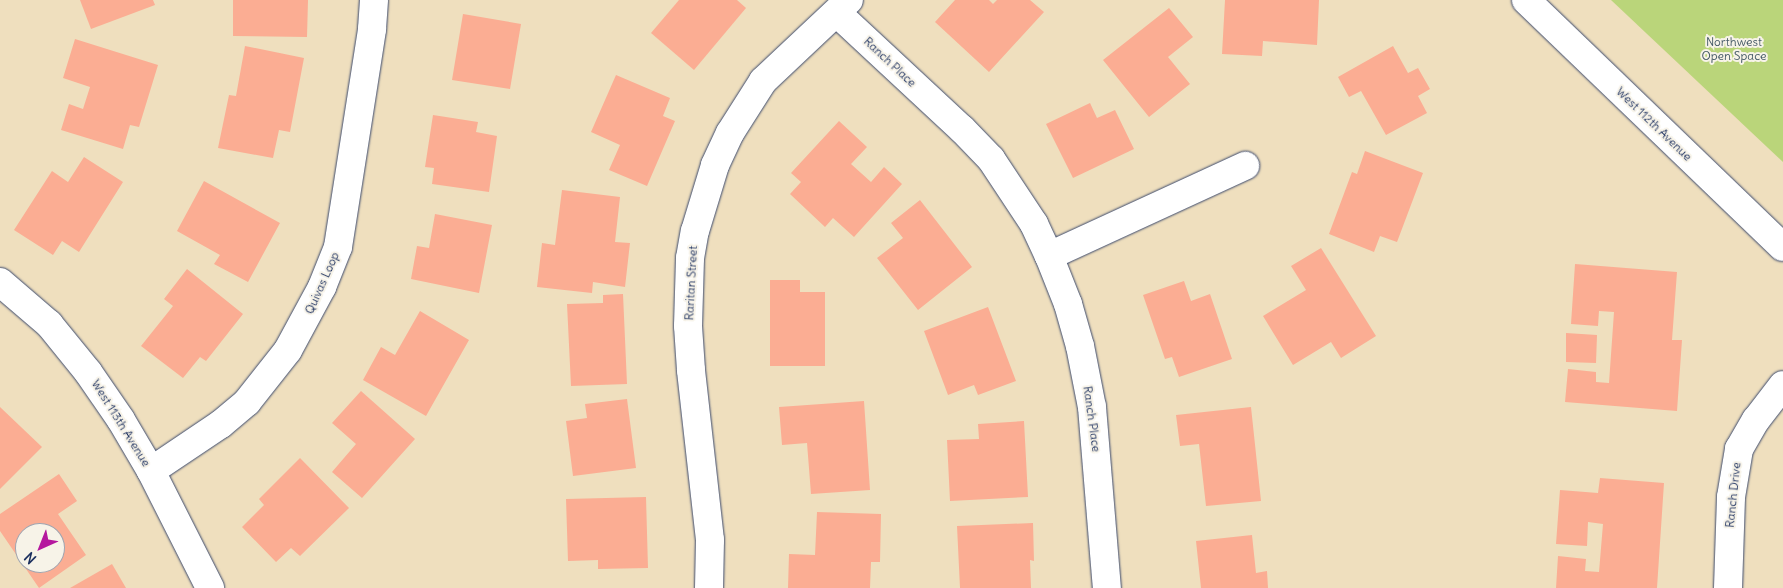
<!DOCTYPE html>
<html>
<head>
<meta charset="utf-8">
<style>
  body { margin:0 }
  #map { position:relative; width:1783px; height:588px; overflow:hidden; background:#efdfbe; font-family:Delius,sans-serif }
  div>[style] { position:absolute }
  .green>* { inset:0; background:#bad57a }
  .building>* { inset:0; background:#fbad93 }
  .roads { filter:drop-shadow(0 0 1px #3b496c) drop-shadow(0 0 1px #3b496c) }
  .minor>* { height:28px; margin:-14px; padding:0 14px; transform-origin:14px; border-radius:14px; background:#fff }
  .major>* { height:28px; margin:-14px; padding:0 14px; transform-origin:14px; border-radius:14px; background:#fff }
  span { translate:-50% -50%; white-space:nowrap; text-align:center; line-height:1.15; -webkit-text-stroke:4px #f7f3e8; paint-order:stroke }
  .park-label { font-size:12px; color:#435865 }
  .street-label { font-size:12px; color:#1b2f5e }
  .north { position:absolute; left:15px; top:523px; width:50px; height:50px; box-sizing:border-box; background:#f7f3e8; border:1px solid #9fa5b1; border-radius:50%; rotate:224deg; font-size:14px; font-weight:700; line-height:20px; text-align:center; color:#1b2f5e }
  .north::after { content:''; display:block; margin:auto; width:18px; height:22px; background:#b5179e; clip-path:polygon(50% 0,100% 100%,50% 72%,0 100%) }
</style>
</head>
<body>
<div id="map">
  <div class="green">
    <i style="clip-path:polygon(1611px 0,1783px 0,1783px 162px)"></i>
  </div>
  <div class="building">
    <i style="clip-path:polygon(80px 0,153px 0,155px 5px,91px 29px)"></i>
    <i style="clip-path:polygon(233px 0,308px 0,307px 37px,233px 36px)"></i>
    <i style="clip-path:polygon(679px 0,737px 0,746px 8px,694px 70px,651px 33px)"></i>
    <i style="clip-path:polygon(955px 0,989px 0,993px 4px,997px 0,1030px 0,1044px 12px,989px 72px,935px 22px)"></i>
    <i style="clip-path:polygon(1225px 0,1319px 0,1317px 45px,1263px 41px,1262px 56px,1222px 54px)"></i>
    <i style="clip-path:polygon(1169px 8px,1193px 37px,1168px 57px,1190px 84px,1149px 117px,1103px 60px)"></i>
    <i style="clip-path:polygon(463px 14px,521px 24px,510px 89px,452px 80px)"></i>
    <i style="clip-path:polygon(75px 39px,158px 65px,139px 127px,130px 125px,123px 149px,61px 130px,69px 104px,83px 109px,90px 87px,63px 78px)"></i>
    <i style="clip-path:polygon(245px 46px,304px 58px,290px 132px,279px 130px,273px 158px,218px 148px,229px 95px,236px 96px)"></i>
    <i style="clip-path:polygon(1393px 46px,1408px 73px,1418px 68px,1430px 89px,1418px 96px,1427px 113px,1386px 135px,1361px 91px,1349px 97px,1338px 77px)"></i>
    <i style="clip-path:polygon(616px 75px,670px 98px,663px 116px,675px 121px,647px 186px,609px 170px,620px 145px,591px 132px)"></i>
    <i style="clip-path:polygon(1090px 103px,1097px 118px,1115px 110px,1134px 149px,1073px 178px,1046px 124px)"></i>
    <i style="clip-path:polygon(433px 115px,478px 122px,476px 132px,497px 136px,489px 192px,432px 184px,434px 168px,425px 167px)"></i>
    <i style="clip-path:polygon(839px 121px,867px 147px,851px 164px,871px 182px,884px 167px,902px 184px,854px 237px,833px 218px,825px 227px,790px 194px,801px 182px,791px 173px)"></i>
    <i style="clip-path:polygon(1365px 151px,1423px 173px,1397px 242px,1380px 236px,1374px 252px,1329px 234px,1352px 172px,1357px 174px)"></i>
    <i style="clip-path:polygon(84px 157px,123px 182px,79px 252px,62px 241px,53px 255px,14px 230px,52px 171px,68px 182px)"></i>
    <i style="clip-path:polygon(204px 181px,280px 223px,248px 282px,214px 264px,220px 255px,177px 231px)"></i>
    <i style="clip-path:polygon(562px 190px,620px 197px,615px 242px,630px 243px,625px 287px,593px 282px,592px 293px,537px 287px,542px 243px,555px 245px)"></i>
    <i style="clip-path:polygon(920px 200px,972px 267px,918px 310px,877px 258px,903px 238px,891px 223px)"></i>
    <i style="clip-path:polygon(435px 214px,492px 225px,479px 293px,411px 279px,417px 246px,429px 248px)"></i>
    <i style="clip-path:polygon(1321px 248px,1376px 336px,1341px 358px,1331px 342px,1293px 365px,1263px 316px,1306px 290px,1291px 266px)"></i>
    <i style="clip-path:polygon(1575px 264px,1677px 272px,1672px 340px,1682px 340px,1677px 411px,1565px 402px,1568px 369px,1596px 372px,1596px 382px,1609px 383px,1614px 312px,1599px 311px,1598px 326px,1571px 324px)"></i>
    <i style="clip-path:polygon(187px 269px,243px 314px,206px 361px,200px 357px,183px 378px,141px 346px,173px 306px,164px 299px)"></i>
    <i style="clip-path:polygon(770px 280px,800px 280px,800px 292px,825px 292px,825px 366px,770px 366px)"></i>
    <i style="clip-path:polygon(1184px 281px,1191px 301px,1210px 294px,1232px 359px,1179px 377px,1172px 357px,1165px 359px,1143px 295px)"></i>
    <i style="clip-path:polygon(623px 294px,627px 384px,571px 386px,567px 304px,603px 303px,603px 295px)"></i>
    <i style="clip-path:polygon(988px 307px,1016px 381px,978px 395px,974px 385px,948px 395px,924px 331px)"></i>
    <i style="clip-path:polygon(420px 311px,469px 340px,426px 416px,363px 380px,381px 347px,395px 355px)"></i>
    <i style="clip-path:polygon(1566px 333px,1597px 335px,1596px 363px,1566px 362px)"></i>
    <i style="clip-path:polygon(361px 391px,415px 439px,362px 498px,332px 472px,356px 444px,332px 423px)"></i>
    <i style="clip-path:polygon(627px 399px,636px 468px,573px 476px,566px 421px,587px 418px,585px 404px)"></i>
    <i style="clip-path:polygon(864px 401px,870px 490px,811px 494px,807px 443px,782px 445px,779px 407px)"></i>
    <i style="clip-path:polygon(0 407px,42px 447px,0 489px)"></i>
    <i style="clip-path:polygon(1251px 407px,1261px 501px,1206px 506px,1199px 444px,1180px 446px,1176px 415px)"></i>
    <i style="clip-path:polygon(1024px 421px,1028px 497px,950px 501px,947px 440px,979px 439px,978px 424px)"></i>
    <i style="clip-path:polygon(300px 458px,349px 508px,300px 556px,291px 548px,276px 562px,242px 527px,264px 505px,259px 499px)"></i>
    <i style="clip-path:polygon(evenodd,59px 474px,77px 501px,58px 514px,86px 555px,39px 588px,0 531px,0 514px,59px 474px,25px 533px,55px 533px,55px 563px,25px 563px,25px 533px)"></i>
    <i style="clip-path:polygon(1600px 478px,1664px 483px,1657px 588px,1556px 588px,1558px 556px,1586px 559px,1585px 571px,1599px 572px,1603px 524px,1588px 522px,1587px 546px,1556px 544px,1560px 490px,1598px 493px)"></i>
    <i style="clip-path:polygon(646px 497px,648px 568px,598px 569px,598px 560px,568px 561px,566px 499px)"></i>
    <i style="clip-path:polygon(817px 512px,881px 514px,880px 562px,871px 562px,870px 588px,788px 588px,789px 554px,815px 555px)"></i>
    <i style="clip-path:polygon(1033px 523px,1034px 561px,1030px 560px,1031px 588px,960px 588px,957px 526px)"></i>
    <i style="clip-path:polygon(1252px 535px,1256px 573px,1267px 571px,1268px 588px,1201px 588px,1196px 541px)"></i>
    <i style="clip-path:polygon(112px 564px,126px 588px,70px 588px)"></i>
  </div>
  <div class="roads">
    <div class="minor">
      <i style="left:837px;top:13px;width:171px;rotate:42.9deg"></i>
      <i style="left:962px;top:129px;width:42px;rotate:46deg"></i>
      <i style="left:991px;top:159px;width:78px;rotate:56.5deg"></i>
      <i style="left:1034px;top:224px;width:35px;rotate:65deg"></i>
      <i style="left:1049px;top:256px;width:52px;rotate:68.4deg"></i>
      <i style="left:1068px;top:304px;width:44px;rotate:74.1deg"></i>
      <i style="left:1080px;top:346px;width:62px;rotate:78.9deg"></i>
      <i style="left:1092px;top:407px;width:182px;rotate:85.3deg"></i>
      <i style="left:1049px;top:256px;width:216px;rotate:-24.7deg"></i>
      <i style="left:0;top:282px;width:65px;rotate:40.6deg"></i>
      <i style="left:49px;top:324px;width:62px;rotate:50.9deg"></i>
      <i style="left:88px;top:372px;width:58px;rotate:55.5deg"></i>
      <i style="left:121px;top:420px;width:59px;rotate:59.5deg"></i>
      <i style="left:151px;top:471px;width:131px;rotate:63.2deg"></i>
      <i style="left:151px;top:471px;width:84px;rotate:-33.9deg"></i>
      <i style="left:221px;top:424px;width:34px;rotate:-40deg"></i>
      <i style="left:247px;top:402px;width:66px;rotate:-51.7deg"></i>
      <i style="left:288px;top:350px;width:72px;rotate:-61.6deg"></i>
      <i style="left:322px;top:287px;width:43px;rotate:-68.2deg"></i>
      <i style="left:338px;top:247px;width:221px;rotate:-81.1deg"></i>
      <i style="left:372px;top:29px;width:29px;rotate:-86deg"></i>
      <i style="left:709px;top:588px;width:48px;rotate:-88.8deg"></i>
      <i style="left:710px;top:540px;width:171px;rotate:-96.4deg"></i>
      <i style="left:691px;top:370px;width:44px;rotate:-93.9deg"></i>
      <i style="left:688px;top:326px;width:68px;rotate:-88.3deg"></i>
      <i style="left:690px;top:258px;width:27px;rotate:-80deg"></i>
      <i style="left:695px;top:231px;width:69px;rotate:-73.1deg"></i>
      <i style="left:715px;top:165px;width:35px;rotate:-65deg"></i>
      <i style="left:730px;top:133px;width:62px;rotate:-57.6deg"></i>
      <i style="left:763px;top:81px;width:118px;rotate:-43.3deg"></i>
      <i style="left:1728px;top:588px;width:91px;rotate:-88.1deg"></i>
      <i style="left:1731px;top:497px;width:49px;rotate:-80.5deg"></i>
      <i style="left:1739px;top:449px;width:34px;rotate:-60deg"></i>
      <i style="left:1756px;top:420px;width:44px;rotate:-52.4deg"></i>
    </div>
    <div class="major">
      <i style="left:1526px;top:0;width:356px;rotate:43.9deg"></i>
    </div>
  </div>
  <div class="park-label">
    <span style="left:1734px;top:49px">Northwest<br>Open Space</span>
  </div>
  <div class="street-label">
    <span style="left:890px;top:62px;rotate:43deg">Ranch Place</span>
    <span style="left:1654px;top:124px;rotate:44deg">West 112th Avenue</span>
    <span style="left:322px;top:283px;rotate:-66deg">Quivas Loop</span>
    <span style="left:691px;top:283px;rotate:-87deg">Raritan Street</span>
    <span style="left:1092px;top:419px;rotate:82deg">Ranch Place</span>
    <span style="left:121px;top:423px;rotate:58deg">West 113th Avenue</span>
    <span style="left:1733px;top:495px;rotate:-84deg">Ranch Drive</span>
  </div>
  <div class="north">N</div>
</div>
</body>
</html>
